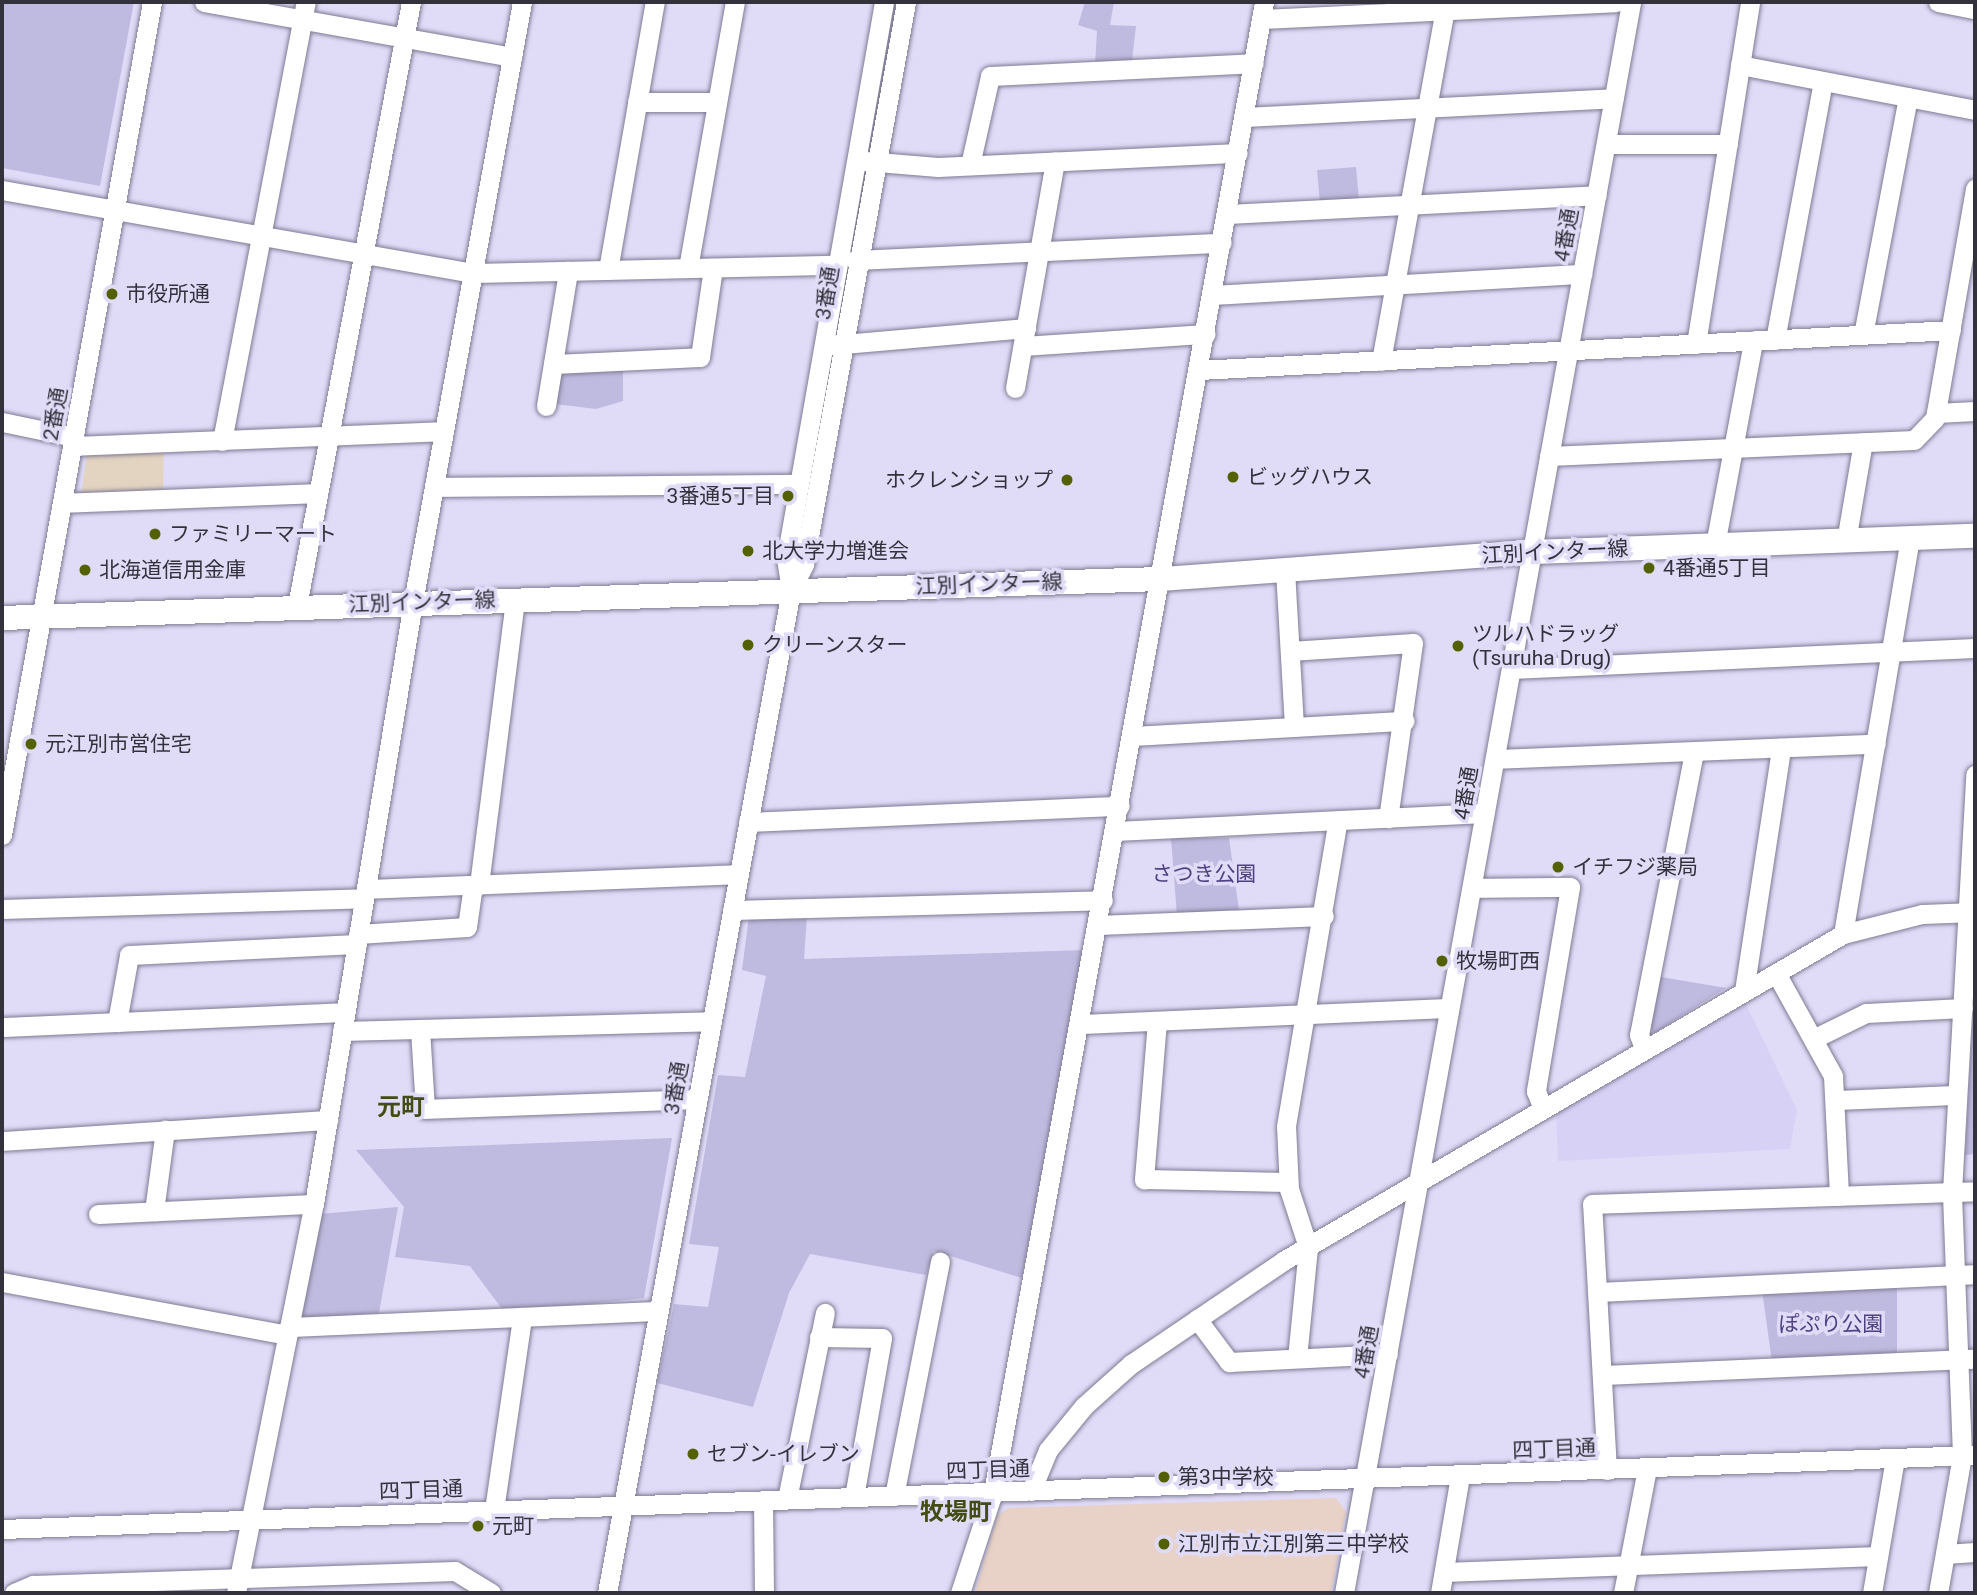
<!DOCTYPE html>
<html>
<head>
<meta charset="utf-8">
<style>
  body { margin:0 }
  #map { position:relative; width:1977px; height:1595px; overflow:hidden; background:#e0dcf8; font-family:Roboto,"Noto Sans JP",sans-serif }
  div>[style] { position:absolute }
  .commercial>* { inset:0; background:#e3d4c1 }
  .built>* { inset:0; background:#d7d2f5 }
  .education>* { inset:0; background:#e8d1c6 }
  .green>* { inset:0; background:#bfbadf }
  .roads { filter:drop-shadow(0 0 2px #7e7b93) drop-shadow(0 0 2px #7e7b93) }
  .minor>* { height:19px; margin:-9.5px; padding:0 9.5px; transform-origin:9.5px; border-radius:9.5px; background:#fff }
  .major>* { height:24px; margin:-12px; padding:0 12px; transform-origin:12px; border-radius:12px; background:#fff }
  .dots>* { width:19px; height:19px; translate:-50% -50%; box-sizing:border-box; border:4px solid #e0dcf8; border-radius:50% }
  span { translate:-50% -50%; white-space:nowrap; text-align:center; line-height:1.15; -webkit-text-stroke:7px #e0dcf8; paint-order:stroke }
  .street-label { font-size:21px; color:#33323c }
  .poi-label { font-size:21px; color:#33323c }
  .left { translate:0 -50%; text-align:left }
  .right { translate:-100% -50%; text-align:right }
  .park-label { font-size:21px; color:#4f4082 }
  .quarter-label { font-size:24px; color:#424c13; font-weight:700 }
  .frame { position:absolute; inset:0; border:4px solid #33323c; pointer-events:none }
</style>
</head>
<body>
<div id="map">
  <div class="commercial">
    <i style="clip-path:polygon(164px 447px,163px 495px,81px 498px,87px 451px)"></i>
  </div>
  <div class="built">
    <i style="clip-path:polygon(1746px 1004px,1797px 1110px,1790px 1149px,1558px 1161px,1556px 1107px)"></i>
  </div>
  <div class="education">
    <i style="clip-path:polygon(1336px 1498px,1346px 1512px,1331px 1593px,975px 1593px,997px 1516px,1008px 1508px)"></i>
  </div>
  <div class="green">
    <i style="clip-path:polygon(2px 2px,134px 2px,100px 186px,2px 168px)"></i>
    <i style="clip-path:polygon(1085px 2px,1114px 2px,1110px 25px,1136px 26px,1132px 61px,1095px 64px,1097px 31px,1078px 25px)"></i>
    <i style="clip-path:polygon(1356px 167px,1359px 200px,1320px 203px,1317px 170px)"></i>
    <i style="clip-path:polygon(623px 369px,623px 401px,596px 409px,555px 404px,559px 372px)"></i>
    <i style="clip-path:polygon(1171px 838px,1229px 838px,1239px 910px,1177px 916px)"></i>
    <i style="clip-path:polygon(807px 915px,804px 959px,1086px 950px,1022px 1278px,934px 1251px,926px 1275px,810px 1254px,789px 1293px,753px 1407px,657px 1383px,674px 1304px,708px 1307px,719px 1247px,689px 1244px,718px 1075px,745px 1077px,766px 976px,742px 970px,749px 916px)"></i>
    <i style="clip-path:polygon(1975px 975px,1975px 1154px,1965px 1155px)"></i>
    <i style="clip-path:polygon(1661px 977px,1726px 988px,1654px 1033px,1649px 1024px)"></i>
    <i style="clip-path:polygon(672px 1138px,644px 1298px,505px 1313px,470px 1266px,395px 1257px,404px 1207px,356px 1150px)"></i>
    <i style="clip-path:polygon(398px 1207px,379px 1313px,304px 1320px,299px 1311px,320px 1214px)"></i>
    <i style="clip-path:polygon(1897px 1283px,1897px 1359px,1772px 1362px,1762px 1290px)"></i>
  </div>
  <div class="roads">
    <div class="minor">
      <i style="left:204px;top:2px;width:313px;rotate:10.1deg"></i>
      <i style="left:1938px;top:2px;width:38px;rotate:11deg"></i>
      <i style="left:1261px;top:19px;width:355px;rotate:-2.7deg"></i>
      <i style="left:1740px;top:65px;width:239px;rotate:10.8deg"></i>
      <i style="left:637px;top:102px;width:80px"></i>
      <i style="left:1244px;top:117px;width:370px;rotate:-2.9deg"></i>
      <i style="left:1606px;top:144px;width:122px"></i>
      <i style="left:865px;top:161px;width:73px;rotate:4.7deg"></i>
      <i style="left:938px;top:167px;width:300px;rotate:-2.7deg"></i>
      <i style="left:970px;top:165px;width:91px;rotate:-77.3deg"></i>
      <i style="left:990px;top:76px;width:264px;rotate:-2.8deg"></i>
      <i style="left:2px;top:190px;width:478px;rotate:10deg"></i>
      <i style="left:473px;top:273px;width:363px;rotate:-1.3deg"></i>
      <i style="left:1227px;top:214px;width:370px;rotate:-2.9deg"></i>
      <i style="left:855px;top:260px;width:367px;rotate:-2.7deg"></i>
      <i style="left:688px;top:268px;width:270px;rotate:-80deg"></i>
      <i style="left:608px;top:270px;width:272px;rotate:-80.1deg"></i>
      <i style="left:1213px;top:295px;width:370px;rotate:-3.3deg"></i>
      <i style="left:1863px;top:335px;width:242px;rotate:-79.3deg"></i>
      <i style="left:1775px;top:340px;width:263px;rotate:-79.5deg"></i>
      <i style="left:1696px;top:344px;width:346px;rotate:-81deg"></i>
      <i style="left:832px;top:345px;width:195px;rotate:-5deg"></i>
      <i style="left:1023px;top:346px;width:183px;rotate:-3.8deg"></i>
      <i style="left:1381px;top:361px;width:365px;rotate:-79.7deg"></i>
      <i style="left:553px;top:364px;width:147px;rotate:-2.7deg"></i>
      <i style="left:700px;top:357px;width:90px;rotate:-81.7deg"></i>
      <i style="left:1199px;top:370px;width:753px;rotate:-3.04deg"></i>
      <i style="left:1015px;top:388px;width:230px;rotate:-80deg"></i>
      <i style="left:546px;top:406px;width:137px;rotate:-80.7deg"></i>
      <i style="left:1936px;top:413px;width:39px;rotate:-3deg"></i>
      <i style="left:2px;top:422px;width:74px;rotate:11.8deg"></i>
      <i style="left:222px;top:441px;width:447px;rotate:-79.2deg"></i>
      <i style="left:72px;top:446px;width:372px;rotate:-2.3deg"></i>
      <i style="left:1549px;top:456px;width:365px;rotate:-2.5deg"></i>
      <i style="left:1914px;top:440px;width:30px;rotate:-46deg"></i>
      <i style="left:1935px;top:418px;width:233px;rotate:-80.1deg"></i>
      <i style="left:434px;top:487px;width:365px;rotate:-0.5deg"></i>
      <i style="left:62px;top:503px;width:255px;rotate:-2.2deg"></i>
      <i style="left:1846px;top:541px;width:100px;rotate:-80.3deg"></i>
      <i style="left:1715px;top:545px;width:208px;rotate:-79.4deg"></i>
      <i style="left:1285px;top:570px;width:157px;rotate:86.7deg"></i>
      <i style="left:791px;top:590px;width:31px;rotate:-99deg"></i>
      <i style="left:786px;top:559px;width:566px;rotate:-80.02deg"></i>
      <i style="left:297px;top:606px;width:615px;rotate:-79.31deg"></i>
      <i style="left:1290px;top:651px;width:123px;rotate:-3.7deg"></i>
      <i style="left:1413px;top:643px;width:177px;rotate:98.1deg"></i>
      <i style="left:1511px;top:669px;width:464px;rotate:-2.6deg"></i>
      <i style="left:1133px;top:736px;width:272px;rotate:-3.2deg"></i>
      <i style="left:1495px;top:759px;width:381px;rotate:-2.3deg"></i>
      <i style="left:748px;top:822px;width:372px;rotate:-2.5deg"></i>
      <i style="left:1115px;top:831px;width:370px;rotate:-2.8deg"></i>
      <i style="left:2px;top:835px;width:846px;rotate:-79.79deg"></i>
      <i style="left:479px;top:885px;width:288px;rotate:-82.8deg"></i>
      <i style="left:1472px;top:888px;width:98px;rotate:-0.6deg"></i>
      <i style="left:1570px;top:887px;width:207px;rotate:99.5deg"></i>
      <i style="left:1536px;top:1091px;width:17px;rotate:69deg"></i>
      <i style="left:366px;top:889px;width:373px;rotate:-2.3deg"></i>
      <i style="left:2px;top:909px;width:362px;rotate:-1.7deg"></i>
      <i style="left:732px;top:910px;width:371px;rotate:-1.5deg"></i>
      <i style="left:1098px;top:925px;width:226px;rotate:-2.3deg"></i>
      <i style="left:358px;top:934px;width:109px;rotate:-3.7deg"></i>
      <i style="left:467px;top:927px;width:42px;rotate:-81.9deg"></i>
      <i style="left:1843px;top:934px;width:402px;rotate:-80.4deg"></i>
      <i style="left:1776px;top:973px;width:118px;rotate:61deg"></i>
      <i style="left:1833px;top:1076px;width:120px;rotate:87.1deg"></i>
      <i style="left:1744px;top:991px;width:246px;rotate:-81.3deg"></i>
      <i style="left:1157px;top:1021px;width:159px;rotate:94.7deg"></i>
      <i style="left:1144px;top:1179px;width:144px;rotate:1.2deg"></i>
      <i style="left:117px;top:1022px;width:68px;rotate:-79.8deg"></i>
      <i style="left:129px;top:955px;width:228px;rotate:-2.8deg"></i>
      <i style="left:1080px;top:1024px;width:369px;rotate:-2.5deg"></i>
      <i style="left:2px;top:1027px;width:343px;rotate:-2.5deg"></i>
      <i style="left:420px;top:1029px;width:80px;rotate:86.4deg"></i>
      <i style="left:425px;top:1109px;width:272px;rotate:-2.1deg"></i>
      <i style="left:342px;top:1031px;width:370px;rotate:-1.5deg"></i>
      <i style="left:1813px;top:1039px;width:59px;rotate:-26.1deg"></i>
      <i style="left:1866px;top:1013px;width:97px;rotate:-3deg"></i>
      <i style="left:1644px;top:1048px;width:14px;rotate:-111deg"></i>
      <i style="left:1639px;top:1035px;width:289px;rotate:-79deg"></i>
      <i style="left:1835px;top:1100px;width:121px;rotate:-2.4deg"></i>
      <i style="left:2px;top:1141px;width:327px;rotate:-3.7deg"></i>
      <i style="left:154px;top:1211px;width:82px;rotate:-82.3deg"></i>
      <i style="left:98px;top:1214px;width:216px;rotate:-2.7deg"></i>
      <i style="left:2px;top:1282px;width:290px;rotate:10.5deg"></i>
      <i style="left:1597px;top:1292px;width:378px;rotate:-2.7deg"></i>
      <i style="left:1197px;top:1319px;width:54px;rotate:53.3deg"></i>
      <i style="left:1229px;top:1362px;width:159px;rotate:-2.9deg"></i>
      <i style="left:289px;top:1327px;width:369px;rotate:-2.5deg"></i>
      <i style="left:819px;top:1337px;width:63px;rotate:0.9deg"></i>
      <i style="left:882px;top:1338px;width:161px;rotate:100deg"></i>
      <i style="left:1297px;top:1358px;width:112px;rotate:-84.3deg"></i>
      <i style="left:1308px;top:1247px;width:61px;rotate:-108.1deg"></i>
      <i style="left:1289px;top:1189px;width:63px;rotate:-92.7deg"></i>
      <i style="left:1286px;top:1126px;width:310px;rotate:-80.4deg"></i>
      <i style="left:1602px;top:1375px;width:373px;rotate:-2.5deg"></i>
      <i style="left:1607px;top:1470px;width:266px;rotate:-93.2deg"></i>
      <i style="left:1592px;top:1204px;width:383px;rotate:-1.9deg"></i>
      <i style="left:1031px;top:1491px;width:44px;rotate:-67.5deg"></i>
      <i style="left:1048px;top:1450px;width:57px;rotate:-50.7deg"></i>
      <i style="left:1084px;top:1406px;width:63px;rotate:-41.8deg"></i>
      <i style="left:1131px;top:1364px;width:184px;rotate:-34.1deg"></i>
      <i style="left:1283px;top:1261px;width:648px;rotate:-30.28deg"></i>
      <i style="left:1843px;top:934px;width:81px;rotate:-14.2deg"></i>
      <i style="left:1922px;top:914px;width:53px;rotate:-2.2deg"></i>
      <i style="left:894px;top:1496px;width:239px;rotate:-78.9deg"></i>
      <i style="left:787px;top:1499px;width:190px;rotate:-78.5deg"></i>
      <i style="left:763px;top:1500px;width:93px;rotate:89.4deg"></i>
      <i style="left:494px;top:1510px;width:195px;rotate:-81.7deg"></i>
      <i style="left:2px;top:1529px;width:1974px;rotate:-2.15deg"></i>
      <i style="left:1945px;top:1554px;width:30px;rotate:-4deg"></i>
      <i style="left:1444px;top:1572px;width:434px;rotate:-2.1deg"></i>
      <i style="left:14px;top:1593px;width:21px;rotate:-23deg"></i>
      <i style="left:33px;top:1585px;width:422px;rotate:-1.9deg"></i>
      <i style="left:455px;top:1571px;width:42px;rotate:31.4deg"></i>
      <i style="left:236px;top:1593px;width:397px;rotate:-78.7deg"></i>
      <i style="left:314px;top:1204px;width:610px;rotate:-80.66deg"></i>
      <i style="left:413px;top:602px;width:610px;rotate:-79.7deg"></i>
      <i style="left:607px;top:1593px;width:1020px;rotate:-79.6deg"></i>
      <i style="left:791px;top:590px;width:29px;rotate:-63deg"></i>
      <i style="left:804px;top:564px;width:571px;rotate:-79.71deg"></i>
      <i style="left:960px;top:1593px;width:106px;rotate:-71.9deg"></i>
      <i style="left:993px;top:1492px;width:1514px;rotate:-79.69deg"></i>
      <i style="left:1344px;top:1593px;width:1617px;rotate:-79.77deg"></i>
      <i style="left:1440px;top:1593px;width:119px;rotate:-80.3deg"></i>
      <i style="left:1623px;top:1593px;width:127px;rotate:-79.1deg"></i>
      <i style="left:1872px;top:1593px;width:137px;rotate:-80.3deg"></i>
      <i style="left:1938px;top:1593px;width:140px;rotate:-80.1deg"></i>
      <i style="left:1962px;top:1455px;width:263px;rotate:-92.2deg"></i>
      <i style="left:1952px;top:1192px;width:418px;rotate:-86.8deg"></i>
    </div>
    <div class="major">
      <i style="left:2px;top:618px;width:1161px;rotate:-1.93deg"></i>
      <i style="left:1162px;top:579px;width:371px;rotate:-4.2deg"></i>
      <i style="left:1532px;top:552px;width:443px;rotate:-2.1deg"></i>
    </div>
  </div>
  <div class="dots">
    <i style="left:112px;top:294px;background:#546102"></i>
    <i style="left:1233px;top:477px;background:#546102"></i>
    <i style="left:1067px;top:480px;background:#546102"></i>
    <i style="left:788px;top:496px;background:#546102"></i>
    <i style="left:155px;top:534px;background:#546102"></i>
    <i style="left:748px;top:551px;background:#546102"></i>
    <i style="left:1649px;top:568px;background:#546102"></i>
    <i style="left:85px;top:570px;background:#546102"></i>
    <i style="left:748px;top:645px;background:#546102"></i>
    <i style="left:1458px;top:646px;background:#546102"></i>
    <i style="left:31px;top:744px;background:#546102"></i>
    <i style="left:1558px;top:867px;background:#546102"></i>
    <i style="left:1442px;top:961px;background:#546102"></i>
    <i style="left:693px;top:1454px;background:#546102"></i>
    <i style="left:1164px;top:1477px;background:#546102"></i>
    <i style="left:478px;top:1526px;background:#546102"></i>
    <i style="left:1164px;top:1544px;background:#546102"></i>
  </div>
  <div class="street-label">
    <span style="left:1566px;top:235px;rotate:-80deg">4番通</span>
    <span style="left:827px;top:293px;rotate:-81deg">3番通</span>
    <span style="left:55px;top:414px;rotate:-80deg">2番通</span>
    <span style="left:1555px;top:552px;rotate:-3deg">江別インター線</span>
    <span style="left:989px;top:584px;rotate:-2deg">江別インター線</span>
    <span style="left:422px;top:602px;rotate:-2deg">江別インター線</span>
    <span style="left:1466px;top:793px;rotate:-80deg">4番通</span>
    <span style="left:676px;top:1088px;rotate:-80deg">3番通</span>
    <span style="left:1366px;top:1352px;rotate:-80deg">4番通</span>
    <span style="left:1554px;top:1449px;rotate:-2deg">四丁目通</span>
    <span style="left:988px;top:1470px;rotate:-2deg">四丁目通</span>
    <span style="left:421px;top:1490px;rotate:-2deg">四丁目通</span>
  </div>
  <div class="poi-label">
    <span class="left" style="left:126px;top:294px">市役所通</span>
    <span class="left" style="left:1247px;top:477px">ビッグハウス</span>
    <span class="right" style="left:1053px;top:480px">ホクレンショップ</span>
    <span class="right" style="left:774px;top:496px">3番通5丁目</span>
    <span class="left" style="left:169px;top:534px">ファミリーマート</span>
    <span class="left" style="left:762px;top:551px">北大学力増進会</span>
    <span class="left" style="left:1663px;top:568px">4番通5丁目</span>
    <span class="left" style="left:99px;top:570px">北海道信用金庫</span>
    <span class="left" style="left:1472px;top:646px">ツルハドラッグ<br>(Tsuruha Drug)</span>
    <span class="left" style="left:762px;top:645px">クリーンスター</span>
    <span class="left" style="left:45px;top:744px">元江別市営住宅</span>
    <span class="left" style="left:1572px;top:867px">イチフジ薬局</span>
    <span class="left" style="left:1456px;top:961px">牧場町西</span>
    <span class="left" style="left:707px;top:1454px">セブン-イレブン</span>
    <span class="left" style="left:1178px;top:1477px">第3中学校</span>
    <span class="left" style="left:492px;top:1526px">元町</span>
    <span class="left" style="left:1178px;top:1544px">江別市立江別第三中学校</span>
  </div>
  <div class="park-label">
    <span style="left:1204px;top:874px">さつき公園</span>
    <span style="left:1831px;top:1324px">ぽぷり公園</span>
  </div>
  <div class="quarter-label">
    <span style="left:401px;top:1108px">元町</span>
    <span style="left:956px;top:1513px">牧場町</span>
  </div>
  <div class="frame"></div>
</div>
</body>
</html>
